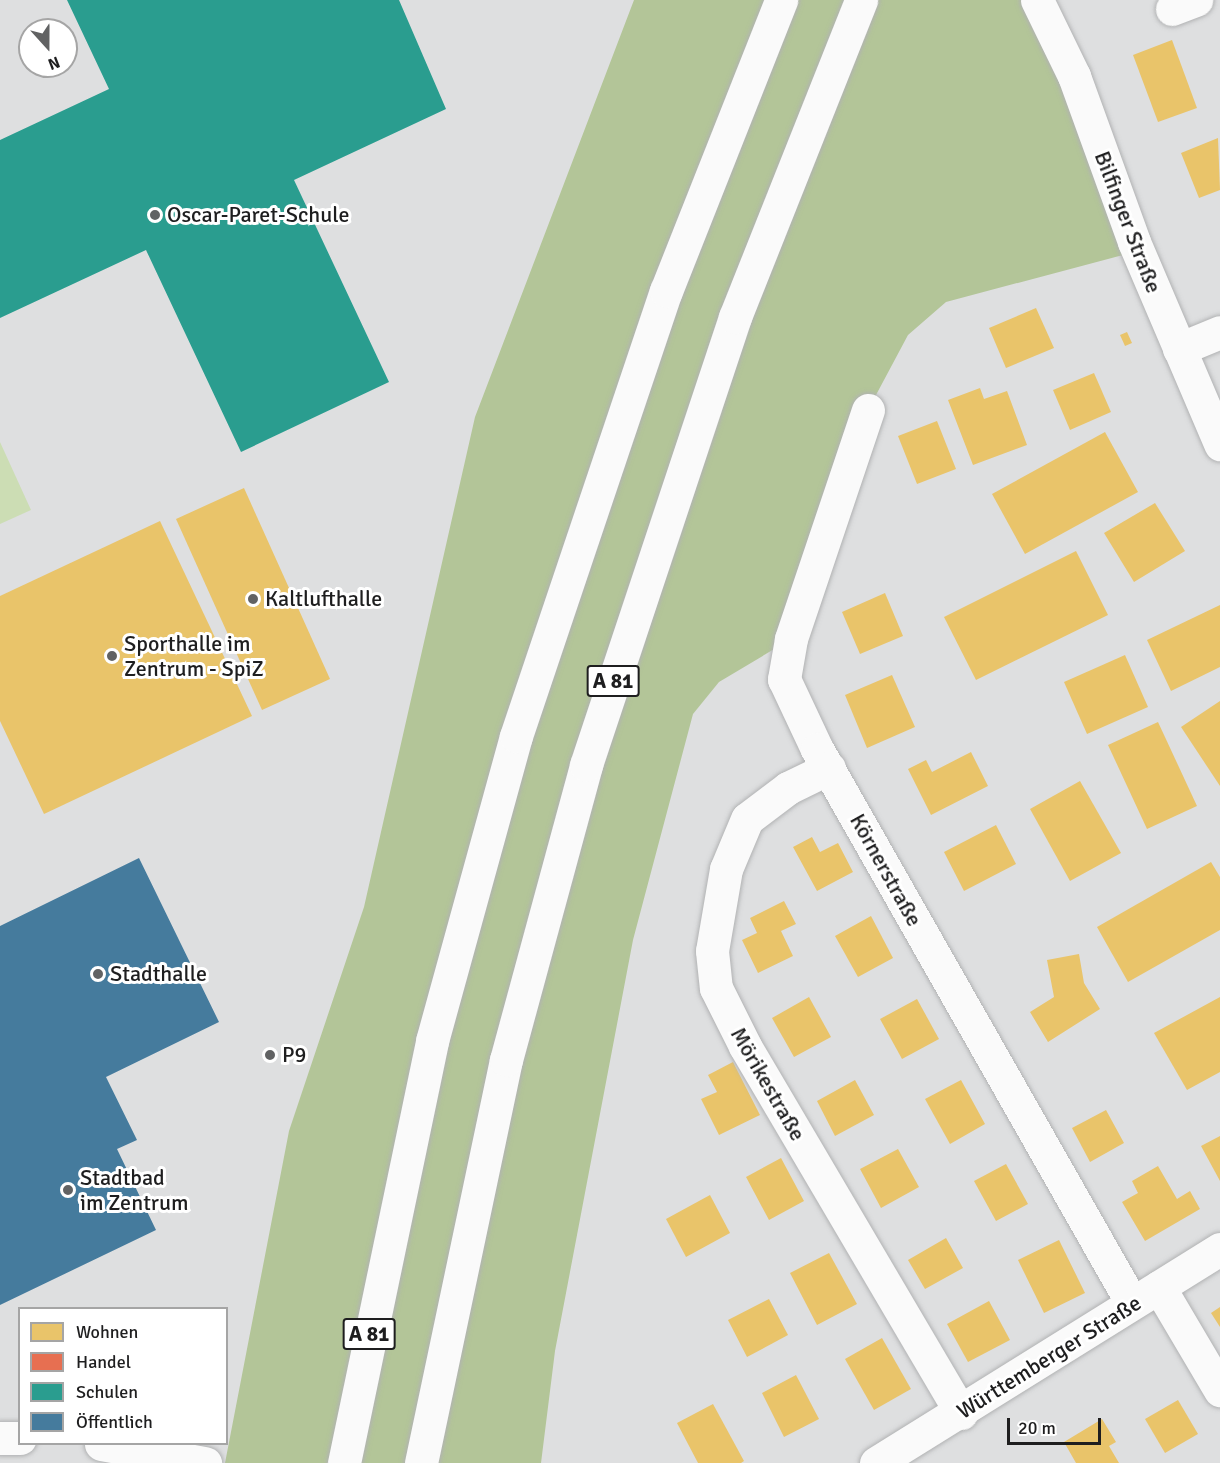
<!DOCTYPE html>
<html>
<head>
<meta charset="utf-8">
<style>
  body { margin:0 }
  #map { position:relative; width:1220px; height:1463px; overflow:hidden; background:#dedfe0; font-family:Signika,sans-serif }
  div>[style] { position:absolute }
  .green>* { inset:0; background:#ccddb4 }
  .forest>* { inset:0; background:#b3c598 }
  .homes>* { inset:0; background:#e9c46a }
  .shops>* { inset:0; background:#e76f51 }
  .schools>* { inset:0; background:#2a9d8f }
  .public>* { inset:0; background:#457b9d }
  .roads { filter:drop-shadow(0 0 2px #b1b2b3) drop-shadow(0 0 2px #b1b2b3) }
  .minor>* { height:33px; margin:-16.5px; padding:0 16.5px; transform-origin:16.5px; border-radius:16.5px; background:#fafafa }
  .highway>* { height:33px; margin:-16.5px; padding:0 16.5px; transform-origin:16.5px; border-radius:16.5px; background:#fafafa }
  .dots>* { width:16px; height:16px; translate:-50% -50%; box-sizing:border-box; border:3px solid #fff; border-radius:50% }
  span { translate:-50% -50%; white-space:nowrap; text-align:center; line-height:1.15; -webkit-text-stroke:6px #fff; paint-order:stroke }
  .shield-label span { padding:2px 4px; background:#fff; border:2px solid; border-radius:4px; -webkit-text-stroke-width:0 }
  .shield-label { font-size:21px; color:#1e1e1f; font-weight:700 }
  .poi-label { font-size:22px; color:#1e1e1f }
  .left { translate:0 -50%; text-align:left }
  .street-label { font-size:22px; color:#1e1e1f }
  .legend { position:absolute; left:18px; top:1307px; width:210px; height:138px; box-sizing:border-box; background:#fff; border:2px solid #a5a5a5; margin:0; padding:8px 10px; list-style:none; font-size:18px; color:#1e1e1f }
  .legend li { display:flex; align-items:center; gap:12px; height:30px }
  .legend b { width:30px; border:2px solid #a5a5a5 }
  .north { position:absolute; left:18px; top:18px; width:60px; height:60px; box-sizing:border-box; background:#fff; border:2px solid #a5a5a5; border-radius:50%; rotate:159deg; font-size:16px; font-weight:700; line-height:24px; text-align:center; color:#1e1e1f }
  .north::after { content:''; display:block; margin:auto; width:21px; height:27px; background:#616263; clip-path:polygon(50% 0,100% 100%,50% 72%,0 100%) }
  .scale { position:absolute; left:1007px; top:1418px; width:94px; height:27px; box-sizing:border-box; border:3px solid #1e1e1f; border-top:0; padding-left:8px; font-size:18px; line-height:21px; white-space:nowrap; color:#1e1e1f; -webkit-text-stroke:4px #fff; paint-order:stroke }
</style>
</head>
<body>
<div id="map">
  <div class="green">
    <i style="clip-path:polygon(0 442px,31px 510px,0 524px)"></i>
  </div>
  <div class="forest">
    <i style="clip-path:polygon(634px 0,1037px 0,1138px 251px,946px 302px,908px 335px,868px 410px,791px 639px,719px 682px,693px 714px,633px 940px,555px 1351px,541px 1463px,225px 1463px,289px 1131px,364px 907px,475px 417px)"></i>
  </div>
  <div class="homes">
    <i style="clip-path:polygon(1172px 40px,1197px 108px,1158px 122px,1133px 55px)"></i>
    <i style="clip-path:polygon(1218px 138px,1220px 190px,1199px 198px,1181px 153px)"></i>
    <i style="clip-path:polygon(1036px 308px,1054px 348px,1006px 368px,989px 328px)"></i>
    <i style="clip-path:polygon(1127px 332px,1132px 343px,1125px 346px,1120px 335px)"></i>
    <i style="clip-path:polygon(1094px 373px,1111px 412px,1070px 430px,1053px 390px)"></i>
    <i style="clip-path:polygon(980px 388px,984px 399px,1007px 391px,1027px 445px,973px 465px,948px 400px)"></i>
    <i style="clip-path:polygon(937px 421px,956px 469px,917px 484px,898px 436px)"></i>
    <i style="clip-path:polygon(1105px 432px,1138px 492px,1025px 554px,992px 494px)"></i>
    <i style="clip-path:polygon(244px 488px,330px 679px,262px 710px,176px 519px)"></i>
    <i style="clip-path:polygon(1155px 503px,1185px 551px,1134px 582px,1104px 533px)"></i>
    <i style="clip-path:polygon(160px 521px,252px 716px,44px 814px,0 721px,0 596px)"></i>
    <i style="clip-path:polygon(1076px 551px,1108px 615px,976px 680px,944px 617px)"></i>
    <i style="clip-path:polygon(885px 593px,903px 636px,860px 654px,842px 612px)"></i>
    <i style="clip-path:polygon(1220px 605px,1220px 667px,1171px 691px,1147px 640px)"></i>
    <i style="clip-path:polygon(1125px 655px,1148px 707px,1087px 734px,1064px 682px)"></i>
    <i style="clip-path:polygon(892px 675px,915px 727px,867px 748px,845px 695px)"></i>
    <i style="clip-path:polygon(1220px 701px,1220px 786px,1181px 727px)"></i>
    <i style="clip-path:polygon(1158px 722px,1197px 806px,1147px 829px,1108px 745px)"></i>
    <i style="clip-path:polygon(971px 752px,988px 786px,931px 815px,908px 769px,926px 760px,932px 772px)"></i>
    <i style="clip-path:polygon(1080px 781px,1121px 853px,1070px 881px,1030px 809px)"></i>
    <i style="clip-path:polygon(996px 825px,1016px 864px,964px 891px,944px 852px)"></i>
    <i style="clip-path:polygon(812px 837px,820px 852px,838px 843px,853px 872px,817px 891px,793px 847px)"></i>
    <i style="clip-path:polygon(1211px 862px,1220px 877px,1220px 930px,1128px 982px,1097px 927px)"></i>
    <i style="clip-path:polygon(784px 901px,796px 924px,781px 931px,793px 956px,758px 973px,742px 940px,757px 933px,750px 918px)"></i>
    <i style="clip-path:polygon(871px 916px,893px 958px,858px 977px,835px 936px)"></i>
    <i style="clip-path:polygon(1079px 954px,1084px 983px,1100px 1009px,1048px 1042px,1030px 1012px,1054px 997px,1047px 960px)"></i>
    <i style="clip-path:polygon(809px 997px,831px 1037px,794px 1057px,772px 1018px)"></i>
    <i style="clip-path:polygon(1220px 997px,1220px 1072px,1187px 1090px,1154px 1033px)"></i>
    <i style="clip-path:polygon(917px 999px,939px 1039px,902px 1059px,880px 1019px)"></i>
    <i style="clip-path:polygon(733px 1062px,760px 1115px,719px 1135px,701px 1099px,717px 1092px,708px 1075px)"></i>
    <i style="clip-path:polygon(855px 1080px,874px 1115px,835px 1136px,817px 1101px)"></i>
    <i style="clip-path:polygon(961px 1080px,985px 1124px,950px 1144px,925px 1099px)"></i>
    <i style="clip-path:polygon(1106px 1110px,1124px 1143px,1090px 1162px,1072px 1128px)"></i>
    <i style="clip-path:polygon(1220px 1136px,1220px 1181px,1201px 1146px)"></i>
    <i style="clip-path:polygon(898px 1149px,919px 1187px,881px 1208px,860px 1169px)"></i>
    <i style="clip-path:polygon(781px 1158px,804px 1201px,769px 1220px,746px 1177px)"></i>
    <i style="clip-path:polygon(1006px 1164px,1028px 1204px,996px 1221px,974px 1181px)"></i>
    <i style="clip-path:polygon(1158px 1166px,1177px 1199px,1190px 1191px,1200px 1209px,1145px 1241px,1122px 1202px,1138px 1193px,1132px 1181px)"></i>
    <i style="clip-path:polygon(710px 1195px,730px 1233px,686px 1257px,666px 1219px)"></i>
    <i style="clip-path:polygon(946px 1238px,963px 1268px,925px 1289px,908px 1260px)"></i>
    <i style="clip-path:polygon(1059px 1240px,1085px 1293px,1044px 1313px,1018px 1260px)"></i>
    <i style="clip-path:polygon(829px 1253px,857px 1304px,817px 1325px,790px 1273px)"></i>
    <i style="clip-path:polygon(769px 1299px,788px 1335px,747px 1357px,728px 1320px)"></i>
    <i style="clip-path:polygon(989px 1301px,1010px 1340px,968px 1362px,947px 1324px)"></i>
    <i style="clip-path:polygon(1220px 1307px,1220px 1327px,1211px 1313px)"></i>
    <i style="clip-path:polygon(882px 1338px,911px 1389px,874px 1410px,845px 1359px)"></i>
    <i style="clip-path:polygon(796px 1375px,819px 1419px,784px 1437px,762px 1393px)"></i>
    <i style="clip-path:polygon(1178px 1400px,1198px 1434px,1165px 1453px,1145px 1419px)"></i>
    <i style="clip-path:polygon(713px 1404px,744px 1461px,741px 1463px,698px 1463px,677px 1423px)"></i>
    <i style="clip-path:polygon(1102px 1419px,1116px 1442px,1109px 1446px,1119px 1463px,1076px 1463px,1064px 1442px)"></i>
  </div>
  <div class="shops">
    <i style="clip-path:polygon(0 1087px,16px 1120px,0 1128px)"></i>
  </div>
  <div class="schools">
    <i style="clip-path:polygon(67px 0,399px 0,446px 109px,294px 180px,389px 382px,241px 452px,146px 250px,0 318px,0 140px,109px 89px)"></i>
  </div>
  <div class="public">
    <i style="clip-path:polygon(139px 858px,219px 1022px,106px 1077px,137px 1140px,117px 1149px,156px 1230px,0 1305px,0 926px)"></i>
  </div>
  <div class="roads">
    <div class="minor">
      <i style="left:1037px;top:0;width:85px;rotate:64deg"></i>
      <i style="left:1074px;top:76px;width:177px;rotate:70.1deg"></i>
      <i style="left:1134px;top:242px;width:220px;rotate:66.9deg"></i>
      <i style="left:1172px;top:9px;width:26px;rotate:-21deg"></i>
      <i style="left:1179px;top:349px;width:44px;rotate:-22.5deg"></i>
      <i style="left:868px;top:410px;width:242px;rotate:108.6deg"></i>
      <i style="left:791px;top:639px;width:41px;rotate:99.9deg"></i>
      <i style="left:784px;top:679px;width:77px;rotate:64.8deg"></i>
      <i style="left:817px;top:749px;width:637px;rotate:60.38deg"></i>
      <i style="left:829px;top:768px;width:46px;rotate:154deg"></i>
      <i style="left:788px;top:788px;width:51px;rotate:142.9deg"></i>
      <i style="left:747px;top:819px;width:54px;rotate:112.8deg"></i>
      <i style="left:726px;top:869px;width:83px;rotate:99.7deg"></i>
      <i style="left:712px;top:951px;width:37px;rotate:84deg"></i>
      <i style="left:716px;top:988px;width:65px;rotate:63.4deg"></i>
      <i style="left:745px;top:1046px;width:426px;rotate:59.5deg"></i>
      <i style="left:1159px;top:1287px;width:120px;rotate:59.4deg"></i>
      <i style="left:0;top:1438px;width:20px"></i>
      <i style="left:101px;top:1444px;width:106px;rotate:10.4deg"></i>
      <i style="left:876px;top:1463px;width:405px;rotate:-31.9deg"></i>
    </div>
    <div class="highway">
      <i style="left:344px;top:1463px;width:431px;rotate:-78.2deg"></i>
      <i style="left:432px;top:1041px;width:316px;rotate:-74.6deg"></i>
      <i style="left:516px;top:736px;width:470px;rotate:-71.4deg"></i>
      <i style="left:666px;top:291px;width:313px;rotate:-68.4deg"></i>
      <i style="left:421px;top:1463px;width:412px;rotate:-78.1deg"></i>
      <i style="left:506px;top:1060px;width:306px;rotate:-74.8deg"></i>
      <i style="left:586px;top:765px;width:472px;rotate:-71.6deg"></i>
      <i style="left:735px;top:317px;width:341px;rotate:-68.3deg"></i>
    </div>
  </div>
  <div class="dots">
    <i style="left:155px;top:215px;background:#616263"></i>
    <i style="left:253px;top:599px;background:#616263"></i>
    <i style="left:112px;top:656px;background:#616263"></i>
    <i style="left:98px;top:974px;background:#616263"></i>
    <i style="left:270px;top:1055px;background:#616263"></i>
    <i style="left:68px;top:1190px;background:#616263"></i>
  </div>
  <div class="shield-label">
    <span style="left:613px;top:681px">A 81</span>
    <span style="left:369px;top:1334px">A 81</span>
  </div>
  <div class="poi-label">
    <span class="left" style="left:167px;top:215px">Oscar-Paret-Schule</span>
    <span class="left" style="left:265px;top:599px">Kaltlufthalle</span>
    <span class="left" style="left:124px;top:656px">Sporthalle im<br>Zentrum - SpiZ</span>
    <span class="left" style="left:110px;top:974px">Stadthalle</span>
    <span class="left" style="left:282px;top:1055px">P9</span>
    <span class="left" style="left:80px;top:1190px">Stadtbad<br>im Zentrum</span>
  </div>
  <div class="street-label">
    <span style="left:1128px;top:222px;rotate:69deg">Bilfinger Straße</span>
    <span style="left:886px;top:870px;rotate:61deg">Körnerstraße</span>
    <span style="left:768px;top:1084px;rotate:60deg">Mörikestraße</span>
    <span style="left:1049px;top:1357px;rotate:-32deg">Württemberger Straße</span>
  </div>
  <ul class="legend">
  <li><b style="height:16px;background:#e9c46a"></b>Wohnen</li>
  <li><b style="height:16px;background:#e76f51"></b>Handel</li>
  <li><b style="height:16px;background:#2a9d8f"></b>Schulen</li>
  <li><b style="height:16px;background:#457b9d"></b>Öffentlich</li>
  </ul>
  <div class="north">N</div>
  <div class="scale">20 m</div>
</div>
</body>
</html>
